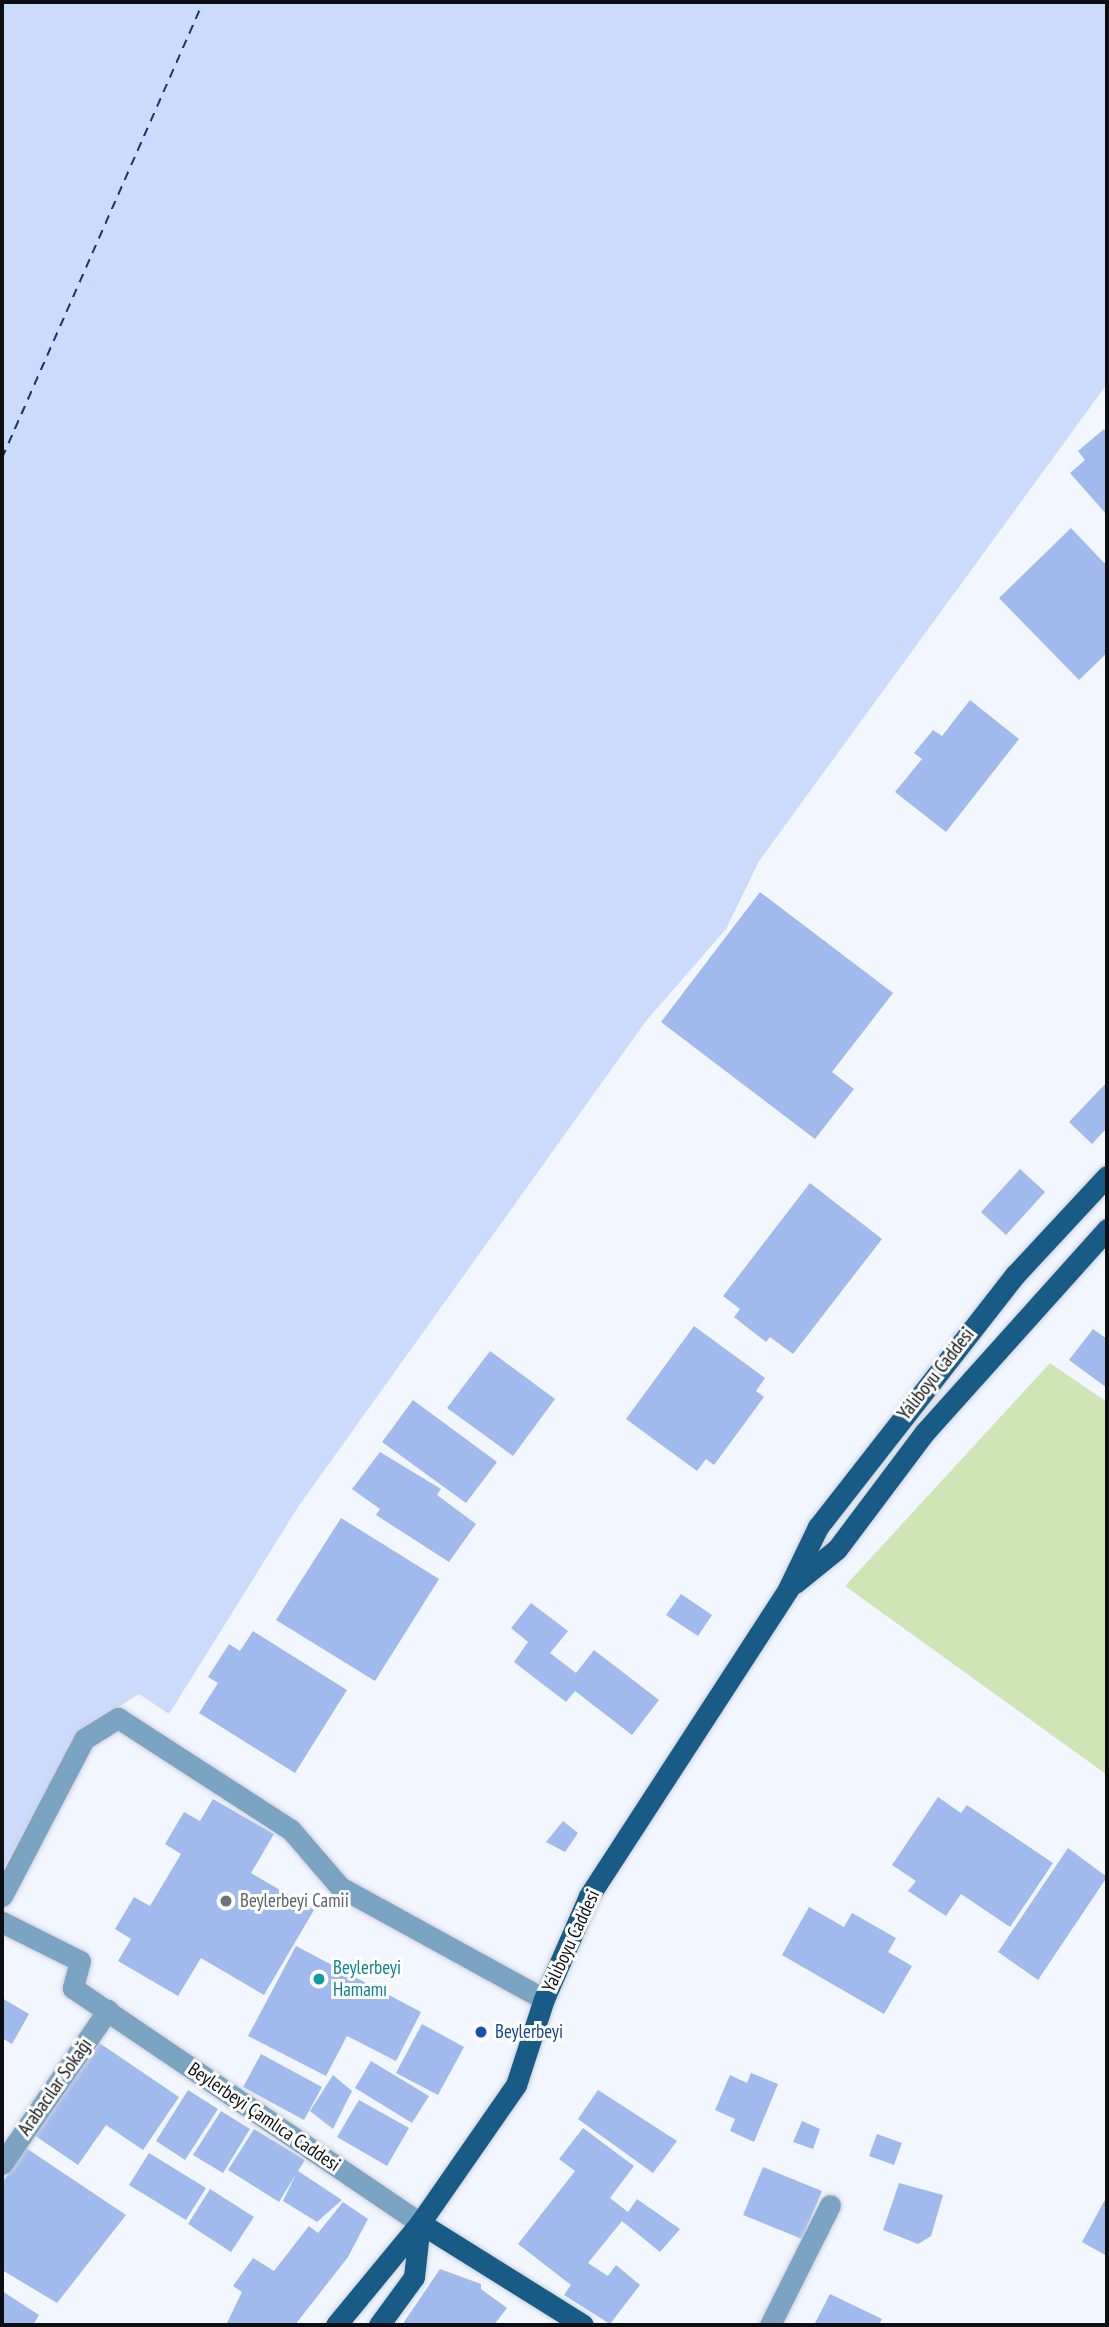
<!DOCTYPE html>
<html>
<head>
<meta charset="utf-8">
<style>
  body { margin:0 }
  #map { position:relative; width:1109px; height:2327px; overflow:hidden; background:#f2f6ff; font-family:"PT Sans Narrow",sans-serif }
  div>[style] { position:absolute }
  .green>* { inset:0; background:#d0e5b6 }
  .water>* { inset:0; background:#cbdbfb }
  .ferry>* { height:2px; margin-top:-1px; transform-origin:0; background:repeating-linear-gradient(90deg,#18336f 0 9px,transparent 0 16px) }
  .building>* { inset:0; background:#a1baee }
  .roads { filter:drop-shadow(0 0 2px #cdd1d9) drop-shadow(0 0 2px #cdd1d9) }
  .minor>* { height:21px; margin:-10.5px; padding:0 10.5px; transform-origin:10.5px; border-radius:10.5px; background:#7ba3c2 }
  .major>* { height:21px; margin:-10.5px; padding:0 10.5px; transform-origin:10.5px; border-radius:10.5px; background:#185b86 }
  .dots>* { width:19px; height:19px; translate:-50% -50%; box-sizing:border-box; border:4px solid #fff; border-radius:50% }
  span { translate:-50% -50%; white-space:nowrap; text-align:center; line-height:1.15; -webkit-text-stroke:6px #fff; paint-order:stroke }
  .street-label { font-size:19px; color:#0d0e11 }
  .worship-label { font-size:19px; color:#5b616d }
  .left { translate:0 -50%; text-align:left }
  .culture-label { font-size:19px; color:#0d838f }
  .transit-label { font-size:19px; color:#164399 }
  .frame { position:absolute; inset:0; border:4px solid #0d0e11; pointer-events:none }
</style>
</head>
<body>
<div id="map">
  <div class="green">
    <i style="clip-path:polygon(1050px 1363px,1107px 1402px,1107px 1775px,845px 1586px)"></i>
  </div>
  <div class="water">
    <i style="clip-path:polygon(2px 2px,1107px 2px,1107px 384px,759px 861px,726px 929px,646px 1021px,298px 1507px,169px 1714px,139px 1694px,80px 1731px,2px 1871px)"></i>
  </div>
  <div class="ferry">
    <i style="left:2px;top:458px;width:498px;rotate:-66.2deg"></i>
  </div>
  <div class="building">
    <i style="clip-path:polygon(1104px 429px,1107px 433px,1107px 515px,1070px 473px,1085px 460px,1078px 451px)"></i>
    <i style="clip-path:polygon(1071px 528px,1107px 566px,1107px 653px,1079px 680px,999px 598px)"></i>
    <i style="clip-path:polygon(970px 700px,1019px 739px,946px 832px,895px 792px,922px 759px,914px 753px,933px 730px,942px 736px)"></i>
    <i style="clip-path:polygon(760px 892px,893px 993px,832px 1072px,854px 1089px,815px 1139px,661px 1022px)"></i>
    <i style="clip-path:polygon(1107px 1082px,1107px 1128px,1092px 1144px,1069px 1122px)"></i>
    <i style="clip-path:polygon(1020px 1169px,1045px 1192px,1006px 1235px,981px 1212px)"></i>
    <i style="clip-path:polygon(810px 1183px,882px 1239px,793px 1354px,770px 1337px,766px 1342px,734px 1317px,740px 1309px,723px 1296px)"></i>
    <i style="clip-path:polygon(694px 1326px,765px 1378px,756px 1391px,764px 1397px,714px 1465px,706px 1459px,697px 1471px,626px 1419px)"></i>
    <i style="clip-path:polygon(1093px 1329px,1107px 1339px,1107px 1388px,1069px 1360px)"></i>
    <i style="clip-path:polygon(490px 1351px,555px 1399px,513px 1456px,447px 1408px)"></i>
    <i style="clip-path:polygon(413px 1400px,497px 1462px,466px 1503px,382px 1442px)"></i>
    <i style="clip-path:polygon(380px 1452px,441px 1489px,437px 1495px,476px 1524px,449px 1562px,376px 1515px,380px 1509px,352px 1489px)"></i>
    <i style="clip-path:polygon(341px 1518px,439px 1579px,375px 1681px,276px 1620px)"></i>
    <i style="clip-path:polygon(681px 1594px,712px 1615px,698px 1636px,666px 1615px)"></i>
    <i style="clip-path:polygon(531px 1603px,568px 1631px,550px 1653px,576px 1673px,594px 1650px,659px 1700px,632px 1735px,575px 1691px,566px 1702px,514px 1662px,528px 1642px,511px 1628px)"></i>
    <i style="clip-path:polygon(253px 1631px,347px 1690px,295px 1773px,199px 1713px,218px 1683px,208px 1677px,229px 1644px,240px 1651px)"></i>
    <i style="clip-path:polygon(938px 1797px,961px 1813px,967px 1805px,1053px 1863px,1010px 1927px,961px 1894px,946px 1916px,908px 1891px,916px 1881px,892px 1865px)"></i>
    <i style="clip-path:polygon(213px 1799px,274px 1834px,251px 1873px,314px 1910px,264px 1995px,201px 1958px,178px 1996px,118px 1961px,131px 1939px,115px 1929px,134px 1897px,150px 1906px,181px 1854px,165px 1844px,184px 1812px,200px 1821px)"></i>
    <i style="clip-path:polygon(563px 1821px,578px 1833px,565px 1852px,546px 1842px)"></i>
    <i style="clip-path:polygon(1068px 1848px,1107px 1877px,1038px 1980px,998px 1952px)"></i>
    <i style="clip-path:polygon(809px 1907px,844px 1927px,852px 1913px,896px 1938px,888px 1952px,912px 1966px,884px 2014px,782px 1955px)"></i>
    <i style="clip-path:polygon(296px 1946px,421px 2012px,396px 2061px,347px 2036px,326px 2076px,248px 2036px)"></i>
    <i style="clip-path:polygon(2px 1998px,29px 2014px,12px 2044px,2px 2038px)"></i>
    <i style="clip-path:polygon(422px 2024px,464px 2047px,438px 2095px,396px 2073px)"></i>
    <i style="clip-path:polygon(98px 2042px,179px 2097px,143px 2150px,106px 2125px,78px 2165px,34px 2135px)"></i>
    <i style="clip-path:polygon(261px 2054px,322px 2087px,304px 2120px,243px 2087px)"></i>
    <i style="clip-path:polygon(371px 2061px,429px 2096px,412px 2123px,355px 2088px)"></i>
    <i style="clip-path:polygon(751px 2073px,778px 2084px,754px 2142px,730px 2131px,735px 2119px,715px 2110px,730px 2075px,747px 2083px)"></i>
    <i style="clip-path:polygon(333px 2075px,352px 2091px,333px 2129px,310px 2111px)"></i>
    <i style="clip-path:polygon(188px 2090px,218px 2109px,185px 2160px,156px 2141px)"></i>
    <i style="clip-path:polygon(598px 2090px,677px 2141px,653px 2173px,578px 2119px)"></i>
    <i style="clip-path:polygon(359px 2100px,409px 2128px,387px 2166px,337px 2137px)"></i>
    <i style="clip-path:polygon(221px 2111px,250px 2129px,223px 2173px,193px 2155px)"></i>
    <i style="clip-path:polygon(802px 2121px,820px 2129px,813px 2149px,793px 2142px)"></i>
    <i style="clip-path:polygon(583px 2128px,634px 2166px,610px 2198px,628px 2212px,637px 2199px,680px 2229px,660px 2252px,622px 2221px,588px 2263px,608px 2276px,616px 2265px,640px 2285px,610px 2324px,564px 2295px,571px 2285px,518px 2244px,575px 2171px,559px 2159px)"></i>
    <i style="clip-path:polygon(254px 2129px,305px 2160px,298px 2171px,342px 2200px,317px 2222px,283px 2201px,296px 2174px,279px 2202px,228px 2170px)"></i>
    <i style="clip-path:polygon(877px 2134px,902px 2143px,894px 2165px,869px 2156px)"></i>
    <i style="clip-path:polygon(26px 2148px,126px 2215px,57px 2303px,2px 2270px,2px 2183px)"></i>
    <i style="clip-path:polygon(149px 2153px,206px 2188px,186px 2220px,129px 2185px)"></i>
    <i style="clip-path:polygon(763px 2167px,822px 2191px,802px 2239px,743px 2215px)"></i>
    <i style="clip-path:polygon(899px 2183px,943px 2195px,931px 2236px,918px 2244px,883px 2230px)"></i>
    <i style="clip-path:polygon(210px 2189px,254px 2217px,231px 2252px,188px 2224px)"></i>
    <i style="clip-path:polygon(1107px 2196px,1107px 2256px,1082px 2242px)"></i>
    <i style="clip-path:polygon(343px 2202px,368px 2219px,348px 2257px,295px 2325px,226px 2325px,242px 2292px,233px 2286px,253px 2258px,274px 2271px,309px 2226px,318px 2233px)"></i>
    <i style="clip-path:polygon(440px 2269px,481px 2284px,481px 2289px,507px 2308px,494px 2325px,402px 2325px)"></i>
    <i style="clip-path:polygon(2px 2291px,39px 2315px,33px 2325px,2px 2325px)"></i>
    <i style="clip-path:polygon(830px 2294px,882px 2319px,879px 2325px,814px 2325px)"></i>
  </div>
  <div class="roads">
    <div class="minor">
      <i style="left:2px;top:1896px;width:177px;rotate:-62.4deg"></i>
      <i style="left:84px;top:1739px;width:40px;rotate:-32deg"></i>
      <i style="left:118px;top:1718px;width:206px;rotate:32.9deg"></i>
      <i style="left:291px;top:1830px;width:75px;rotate:49.3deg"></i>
      <i style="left:340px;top:1887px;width:233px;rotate:28.8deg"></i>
      <i style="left:2px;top:1922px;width:87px;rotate:26.6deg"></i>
      <i style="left:80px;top:1961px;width:28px;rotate:105deg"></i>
      <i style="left:73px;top:1988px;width:419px;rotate:34.1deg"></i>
      <i style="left:2px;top:2164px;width:187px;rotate:-55.5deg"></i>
      <i style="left:770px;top:2325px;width:134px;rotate:-63.4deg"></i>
    </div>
    <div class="major">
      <i style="left:795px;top:1583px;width:54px;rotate:-39deg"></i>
      <i style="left:837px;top:1549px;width:146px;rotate:-53.1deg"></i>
      <i style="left:925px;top:1432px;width:273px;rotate:-48.1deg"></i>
      <i style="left:420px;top:2223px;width:192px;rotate:32deg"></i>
      <i style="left:336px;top:2325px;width:132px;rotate:-50.5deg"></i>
      <i style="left:420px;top:2223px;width:168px;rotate:-55.2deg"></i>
      <i style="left:516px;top:2085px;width:90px;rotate:-72deg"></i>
      <i style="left:544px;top:1999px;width:112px;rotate:-66.4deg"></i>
      <i style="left:589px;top:1896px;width:366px;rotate:-57deg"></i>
      <i style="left:788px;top:1589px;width:69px;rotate:-64.2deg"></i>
      <i style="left:818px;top:1527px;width:320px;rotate:-52deg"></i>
      <i style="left:1015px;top:1275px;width:135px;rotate:-47.1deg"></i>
      <i style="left:379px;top:2325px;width:59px;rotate:-53.9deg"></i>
      <i style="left:414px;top:2277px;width:54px;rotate:-83.7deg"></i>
    </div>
  </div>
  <div class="dots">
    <i style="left:226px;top:1901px;background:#6b7280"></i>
    <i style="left:319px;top:1979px;background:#0f9aa8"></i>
    <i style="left:481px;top:2032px;background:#1a4fb4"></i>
  </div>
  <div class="street-label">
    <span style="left:936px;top:1374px;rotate:-52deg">Yalıboyu Caddesi</span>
    <span style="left:571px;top:1941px;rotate:-65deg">Yalıboyu Caddesi</span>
    <span style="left:55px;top:2087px;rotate:-55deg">Arabacılar Sokağı</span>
    <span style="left:264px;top:2117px;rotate:34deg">Beylerbeyi Çamlıca Caddesi</span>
  </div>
  <div class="worship-label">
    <span class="left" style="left:240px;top:1901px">Beylerbeyi Camii</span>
  </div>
  <div class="culture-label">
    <span class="left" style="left:333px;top:1979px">Beylerbeyi<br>Hamamı</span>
  </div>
  <div class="transit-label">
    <span class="left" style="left:495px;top:2032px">Beylerbeyi</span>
  </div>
  <div class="frame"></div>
</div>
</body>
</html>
